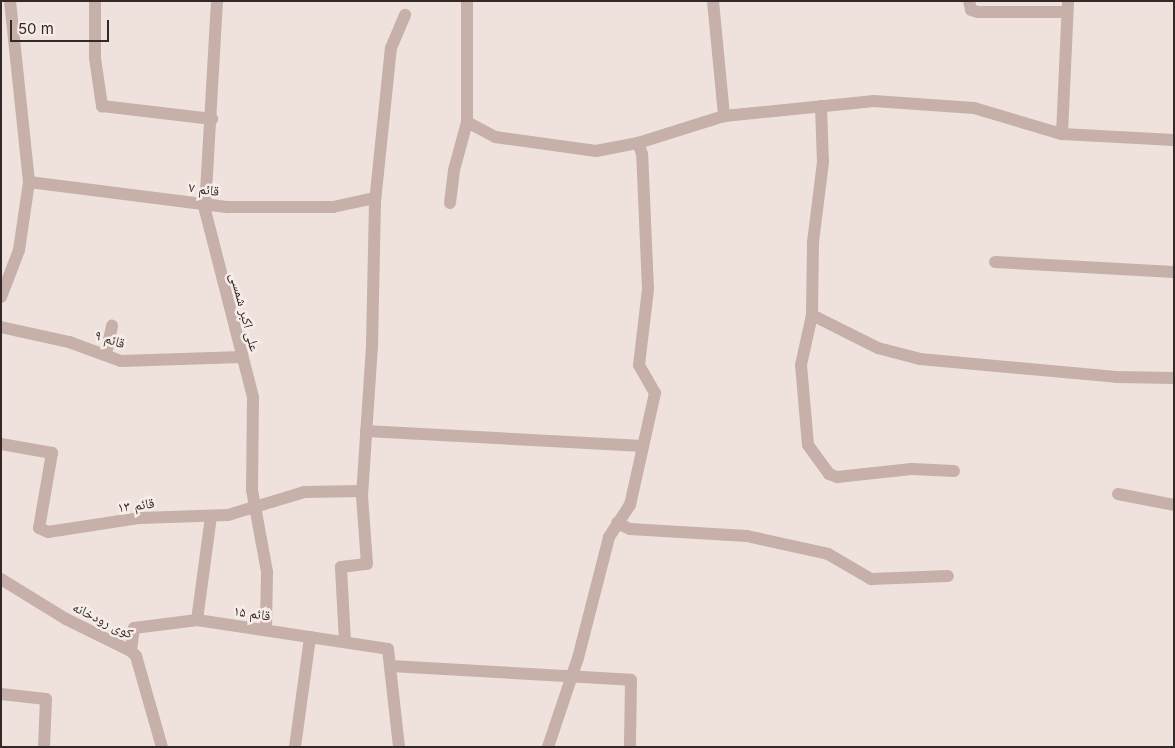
<!DOCTYPE html>
<html>
<head>
<meta charset="utf-8">
<style>
  body { margin:0 }
  #map { position:relative; width:1175px; height:748px; overflow:hidden; background:#efe2dc; font-family:Inter,"Noto Naskh Arabic",sans-serif }
  div>[style] { position:absolute }
  .minor>* { height:12px; margin:-6px; padding:0 6px; transform-origin:6px; border-radius:6px; background:#c6b0a9 }
  span { translate:-50% -50%; white-space:nowrap; text-align:center; line-height:1.15; -webkit-text-stroke:5px #f7ede8; paint-order:stroke }
  .street-label { font-size:14px; color:#342928 }
  .frame { position:absolute; inset:0; border:2px solid #342928; pointer-events:none }
  .scale { position:absolute; left:10px; top:20px; width:99px; height:22px; box-sizing:border-box; border:2px solid #342928; border-top:0; padding-left:6px; font-size:15px; line-height:18px; white-space:nowrap; color:#342928; -webkit-text-stroke:4px #f7ede8; paint-order:stroke }
</style>
</head>
<body>
<div id="map">
  <div class="minor">
    <i style="left:95px;top:1px;width:57px;rotate:90deg"></i>
    <i style="left:95px;top:58px;width:49px;rotate:81.7deg"></i>
    <i style="left:102px;top:106px;width:111px;rotate:6.7deg"></i>
    <i style="left:217px;top:1px;width:209px;rotate:93.3deg"></i>
    <i style="left:205px;top:210px;width:193px;rotate:75.6deg"></i>
    <i style="left:253px;top:397px;width:93px;rotate:90.6deg"></i>
    <i style="left:252px;top:490px;width:83px;rotate:79.6deg"></i>
    <i style="left:267px;top:572px;width:58px;rotate:91deg"></i>
    <i style="left:713px;top:1px;width:116px;rotate:84.5deg"></i>
    <i style="left:969px;top:1px;width:9px;rotate:77deg"></i>
    <i style="left:971px;top:10px;width:7px;rotate:16deg"></i>
    <i style="left:978px;top:12px;width:89px"></i>
    <i style="left:821px;top:106px;width:56px;rotate:88deg"></i>
    <i style="left:823px;top:162px;width:81px;rotate:97.1deg"></i>
    <i style="left:813px;top:242px;width:73px;rotate:90.8deg"></i>
    <i style="left:812px;top:315px;width:51px;rotate:102.4deg"></i>
    <i style="left:801px;top:365px;width:80px;rotate:85deg"></i>
    <i style="left:808px;top:445px;width:36px;rotate:54deg"></i>
    <i style="left:829px;top:474px;width:9px;rotate:21deg"></i>
    <i style="left:837px;top:477px;width:75px;rotate:-6.1deg"></i>
    <i style="left:912px;top:469px;width:42px;rotate:2.7deg"></i>
    <i style="left:467px;top:122px;width:32px;rotate:28deg"></i>
    <i style="left:495px;top:137px;width:102px;rotate:7.9deg"></i>
    <i style="left:596px;top:151px;width:43px;rotate:-10.8deg"></i>
    <i style="left:638px;top:143px;width:90px;rotate:-17.4deg"></i>
    <i style="left:724px;top:116px;width:151px;rotate:-5.7deg"></i>
    <i style="left:874px;top:101px;width:100px;rotate:4deg"></i>
    <i style="left:974px;top:108px;width:92px;rotate:16.5deg"></i>
    <i style="left:1062px;top:134px;width:112px;rotate:3.1deg"></i>
    <i style="left:1062px;top:134px;width:133px;rotate:-87.4deg"></i>
    <i style="left:29px;top:182px;width:201px;rotate:7.2deg"></i>
    <i style="left:228px;top:207px;width:105px"></i>
    <i style="left:333px;top:207px;width:43px;rotate:-12.1deg"></i>
    <i style="left:450px;top:203px;width:33px;rotate:-83deg"></i>
    <i style="left:454px;top:170px;width:50px;rotate:-74.8deg"></i>
    <i style="left:467px;top:122px;width:121px;rotate:-90deg"></i>
    <i style="left:995px;top:262px;width:179px;rotate:3.2deg"></i>
    <i style="left:1px;top:297px;width:50px;rotate:-69deg"></i>
    <i style="left:19px;top:250px;width:69px;rotate:-81.6deg"></i>
    <i style="left:29px;top:182px;width:182px;rotate:-96deg"></i>
    <i style="left:812px;top:315px;width:74px;rotate:26.6deg"></i>
    <i style="left:878px;top:348px;width:43px;rotate:14.7deg"></i>
    <i style="left:920px;top:359px;width:197px;rotate:5.2deg"></i>
    <i style="left:1116px;top:377px;width:58px;rotate:1deg"></i>
    <i style="left:1px;top:327px;width:70px;rotate:12.4deg"></i>
    <i style="left:69px;top:342px;width:55px;rotate:20.1deg"></i>
    <i style="left:121px;top:361px;width:121px;rotate:-1.9deg"></i>
    <i style="left:106px;top:354px;width:29px;rotate:-78deg"></i>
    <i style="left:366px;top:431px;width:277px;rotate:3.1deg"></i>
    <i style="left:1px;top:444px;width:52px;rotate:10deg"></i>
    <i style="left:52px;top:453px;width:76px;rotate:99.8deg"></i>
    <i style="left:39px;top:528px;width:10px;rotate:24deg"></i>
    <i style="left:48px;top:532px;width:93px;rotate:-8.7deg"></i>
    <i style="left:140px;top:518px;width:88px;rotate:-2deg"></i>
    <i style="left:228px;top:515px;width:79px;rotate:-16.8deg"></i>
    <i style="left:304px;top:492px;width:58px;rotate:-1deg"></i>
    <i style="left:1118px;top:494px;width:57px;rotate:11.1deg"></i>
    <i style="left:617px;top:523px;width:14px;rotate:25deg"></i>
    <i style="left:630px;top:529px;width:117px;rotate:3.4deg"></i>
    <i style="left:747px;top:536px;width:83px;rotate:12.5deg"></i>
    <i style="left:828px;top:554px;width:50px;rotate:30.2deg"></i>
    <i style="left:871px;top:579px;width:77px;rotate:-2.2deg"></i>
    <i style="left:1px;top:579px;width:76px;rotate:31.6deg"></i>
    <i style="left:66px;top:619px;width:72px;rotate:26.2deg"></i>
    <i style="left:131px;top:651px;width:7px;rotate:45deg"></i>
    <i style="left:136px;top:656px;width:95px;rotate:74.1deg"></i>
    <i style="left:197px;top:620px;width:104px;rotate:-82.3deg"></i>
    <i style="left:345px;top:642px;width:75px;rotate:-93.1deg"></i>
    <i style="left:341px;top:567px;width:26px;rotate:-7deg"></i>
    <i style="left:367px;top:564px;width:68px;rotate:-94.2deg"></i>
    <i style="left:362px;top:496px;width:151px;rotate:-86.2deg"></i>
    <i style="left:372px;top:345px;width:143px;rotate:-88.8deg"></i>
    <i style="left:375px;top:202px;width:155px;rotate:-84.1deg"></i>
    <i style="left:391px;top:48px;width:36px;rotate:-67deg"></i>
    <i style="left:131px;top:651px;width:23px;rotate:-83deg"></i>
    <i style="left:134px;top:628px;width:64px;rotate:-7.2deg"></i>
    <i style="left:197px;top:620px;width:193px;rotate:8.6deg"></i>
    <i style="left:388px;top:649px;width:99px;rotate:83.6deg"></i>
    <i style="left:391px;top:666px;width:240px;rotate:3.3deg"></i>
    <i style="left:631px;top:680px;width:67px;rotate:90.9deg"></i>
    <i style="left:1px;top:694px;width:45px;rotate:6.3deg"></i>
    <i style="left:46px;top:699px;width:48px;rotate:92.4deg"></i>
    <i style="left:295px;top:747px;width:111px;rotate:-82.2deg"></i>
    <i style="left:548px;top:747px;width:94px;rotate:-71.4deg"></i>
    <i style="left:578px;top:658px;width:125px;rotate:-75.6deg"></i>
    <i style="left:609px;top:537px;width:38px;rotate:-57deg"></i>
    <i style="left:630px;top:505px;width:115px;rotate:-77.4deg"></i>
    <i style="left:655px;top:393px;width:32px;rotate:-120deg"></i>
    <i style="left:639px;top:365px;width:77px;rotate:-83.2deg"></i>
    <i style="left:648px;top:289px;width:135px;rotate:-92.5deg"></i>
    <i style="left:642px;top:154px;width:12px;rotate:-110deg"></i>
  </div>
  <div class="street-label">
    <span style="left:204px;top:189px;rotate:8deg">قائم ۷</span>
    <span style="left:245px;top:312px;rotate:75deg">علی اکبر شمسی</span>
    <span style="left:110px;top:339px;rotate:18deg">قائم ۹</span>
    <span style="left:136px;top:505px;rotate:-8deg">قائم ۱۳</span>
    <span style="left:252px;top:613px;rotate:8deg">قائم ۱۵</span>
    <span style="left:103px;top:620px;rotate:26deg">کوی رودخانه</span>
  </div>
  <div class="frame"></div>
  <div class="scale">50 m</div>
</div>
</body>
</html>
